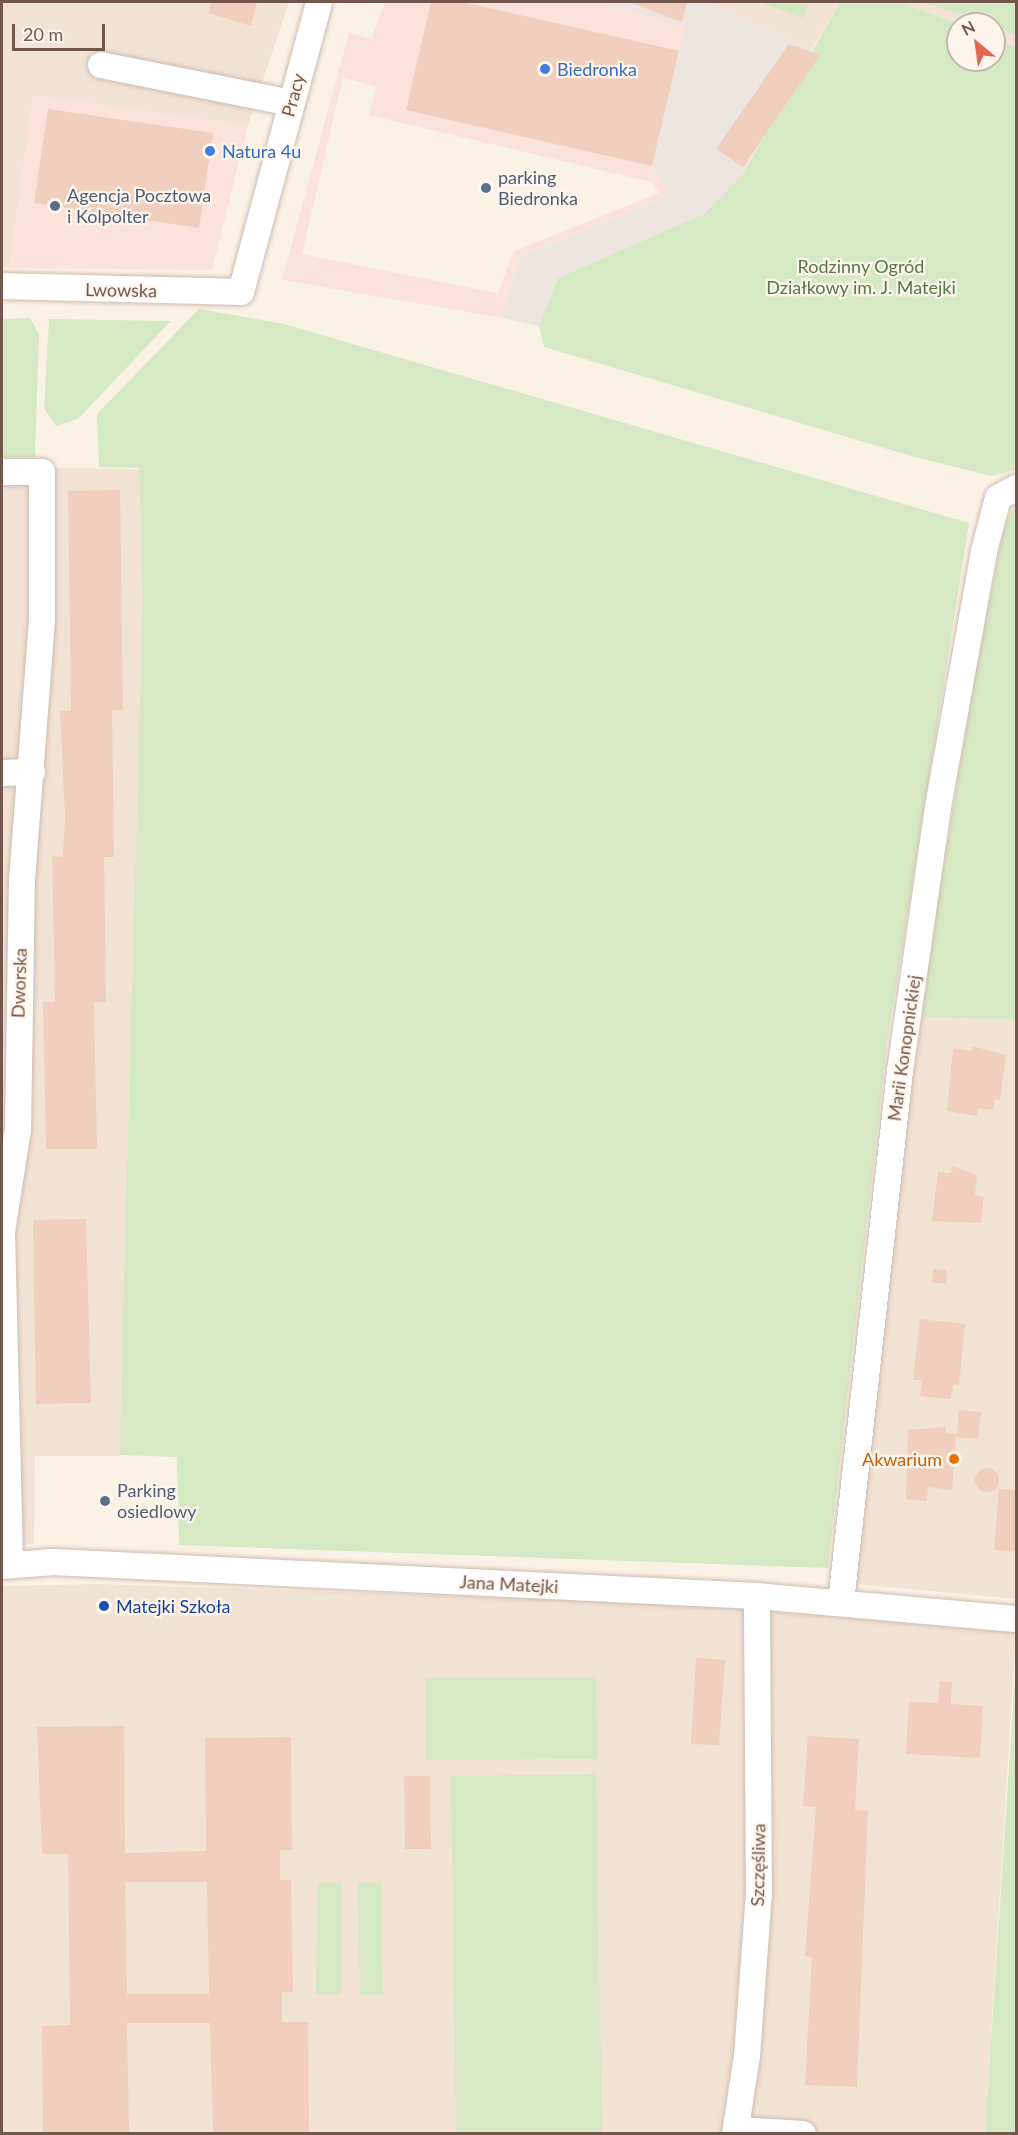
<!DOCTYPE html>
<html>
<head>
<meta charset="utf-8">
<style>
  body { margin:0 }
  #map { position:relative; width:1018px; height:2135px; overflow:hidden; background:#fbf2e6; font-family:Lato,sans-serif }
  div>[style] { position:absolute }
  .residential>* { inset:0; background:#f3e3d5 }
  .commercial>* { inset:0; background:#fbe2db }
  .industrial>* { inset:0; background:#ece5e0 }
  .green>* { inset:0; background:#d6e9c5 }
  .building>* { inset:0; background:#f0cfbf }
  .round { border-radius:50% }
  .roads { filter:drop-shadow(0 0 2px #cfbbb0) drop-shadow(0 0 2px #cfbbb0) }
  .street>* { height:26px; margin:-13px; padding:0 13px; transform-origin:13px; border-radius:13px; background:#fff }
  .dots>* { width:16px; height:16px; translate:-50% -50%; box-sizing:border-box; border:3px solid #fef6ed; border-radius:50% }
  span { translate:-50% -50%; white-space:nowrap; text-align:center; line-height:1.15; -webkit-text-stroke:4.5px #fef6ed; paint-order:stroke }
  .shop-label { font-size:18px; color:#366cbe }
  .left { translate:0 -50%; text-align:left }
  .street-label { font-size:18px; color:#74574c }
  .service-label { font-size:18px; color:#4e5e75 }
  .park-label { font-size:18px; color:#577944 }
  .food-label { font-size:18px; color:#c56008 }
  .right { translate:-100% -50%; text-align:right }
  .transit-label { font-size:18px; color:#164399 }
  .frame { position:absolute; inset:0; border:3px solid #74574c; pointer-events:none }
  .north { position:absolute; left:946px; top:12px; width:60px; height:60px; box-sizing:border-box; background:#fef6ed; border:2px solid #c7b6ad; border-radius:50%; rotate:331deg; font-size:16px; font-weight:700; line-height:24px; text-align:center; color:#74574c }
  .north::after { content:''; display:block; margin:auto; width:21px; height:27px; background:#e06751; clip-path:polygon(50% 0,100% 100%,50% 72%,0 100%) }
  .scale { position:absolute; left:12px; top:24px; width:93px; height:27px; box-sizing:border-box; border:3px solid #74574c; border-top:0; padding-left:8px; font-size:18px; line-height:21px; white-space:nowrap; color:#74574c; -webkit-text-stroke:4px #fef6ed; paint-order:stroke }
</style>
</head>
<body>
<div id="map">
  <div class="residential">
    <i style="clip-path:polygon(2px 2px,289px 2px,248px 125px,212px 270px,2px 267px)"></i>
    <i style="clip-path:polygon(706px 2px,840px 2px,812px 49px)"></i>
    <i style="clip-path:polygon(899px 2px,1016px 2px,1016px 47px,994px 38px,994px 24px,958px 24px)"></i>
    <i style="clip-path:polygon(2px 467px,139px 469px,144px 597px,119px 1456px,35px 1456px,34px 1544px,2px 1545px)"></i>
    <i style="clip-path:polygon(919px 1017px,1016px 1020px,1016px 1599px,853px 1584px)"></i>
    <i style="clip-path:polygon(97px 1584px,667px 1603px,1016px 1632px,985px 2133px,2px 2133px,2px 1586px)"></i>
  </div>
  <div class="commercial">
    <i style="clip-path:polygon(evenodd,385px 2px,598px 2px,685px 25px,670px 195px,519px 257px,502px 318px,282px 280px,349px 33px,371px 39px,385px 2px,343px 77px,377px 87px,369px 115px,651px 182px,659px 193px,514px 251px,498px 293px,302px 254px,343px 77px)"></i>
    <i style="clip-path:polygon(33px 95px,248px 125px,212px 270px,9px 268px)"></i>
  </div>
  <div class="industrial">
    <i style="clip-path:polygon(598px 2px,706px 2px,813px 49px,743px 174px,704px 214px,558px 278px,539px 326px,502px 318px,519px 257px,670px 195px,652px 166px,685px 26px)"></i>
  </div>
  <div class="green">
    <i style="clip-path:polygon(758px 2px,809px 2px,803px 18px)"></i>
    <i style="clip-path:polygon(840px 2px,899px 2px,958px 24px,958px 60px,994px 60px,994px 38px,1016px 47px,1016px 470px,991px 476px,911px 456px,544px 347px,539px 326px,558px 278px,704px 214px,743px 174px)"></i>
    <i style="clip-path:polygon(921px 2px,1016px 2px,1016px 37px,994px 24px)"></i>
    <i style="clip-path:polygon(199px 309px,284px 324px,969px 523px,887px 1043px,828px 1568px,179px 1545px,177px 1457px,119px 1455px,143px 597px,139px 468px,99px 467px,97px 414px)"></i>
    <i style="clip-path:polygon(30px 318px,39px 334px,35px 457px,3px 457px,2px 319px)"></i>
    <i style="clip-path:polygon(49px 319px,171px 321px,78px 419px,56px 426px,44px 408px)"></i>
    <i style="clip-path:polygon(1016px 501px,1016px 1020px,919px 1017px,976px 668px,1004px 528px)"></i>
    <i style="clip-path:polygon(1016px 1660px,1016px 2133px,985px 2133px)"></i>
    <i style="clip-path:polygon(596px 1677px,597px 1759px,425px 1760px,425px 1678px)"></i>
    <i style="clip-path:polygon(596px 1774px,602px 2133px,456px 2133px,451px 1776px)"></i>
    <i style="clip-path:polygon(317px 1883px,341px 1883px,341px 1994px,316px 1994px)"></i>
    <i style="clip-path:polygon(358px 1883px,381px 1883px,383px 1995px,360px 1995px)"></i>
  </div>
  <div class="building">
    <i style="clip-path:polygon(211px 2px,257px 2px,251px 26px,208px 13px)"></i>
    <i style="clip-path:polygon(431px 2px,463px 2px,679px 51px,652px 166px,406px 110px)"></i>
    <i style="clip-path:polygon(629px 2px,687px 2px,682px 22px)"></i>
    <i style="clip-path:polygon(789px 44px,820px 55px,743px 167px,716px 149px)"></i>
    <i style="clip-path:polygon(48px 109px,213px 133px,199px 228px,34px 203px)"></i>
    <i style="clip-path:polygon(120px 490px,123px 710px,112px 710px,114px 857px,104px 857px,106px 1002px,94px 1002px,97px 1149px,46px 1149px,43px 1002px,55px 1002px,52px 856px,63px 857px,65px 816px,60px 711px,71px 711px,68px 491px)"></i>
    <i style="clip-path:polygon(972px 1046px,1006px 1055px,1000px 1100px,995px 1099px,993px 1110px,978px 1108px,977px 1116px,947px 1111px,953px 1048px,971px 1051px)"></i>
    <i style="clip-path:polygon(952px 1166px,977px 1175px,975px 1195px,984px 1197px,981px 1223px,932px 1221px,938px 1172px,951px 1173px)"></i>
    <i style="clip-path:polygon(86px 1219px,91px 1403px,36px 1404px,33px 1220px)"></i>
    <i style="clip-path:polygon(933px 1269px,947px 1270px,946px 1284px,932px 1282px)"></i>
    <i style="clip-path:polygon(920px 1319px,965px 1324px,959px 1385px,953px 1384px,951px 1399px,920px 1396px,922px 1380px,913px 1380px)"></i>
    <i style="clip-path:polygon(959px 1410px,981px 1412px,978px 1439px,956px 1437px,952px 1490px,928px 1487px,927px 1501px,906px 1499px,908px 1430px,946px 1427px,946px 1433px,957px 1434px)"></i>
    <i class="round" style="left:975px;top:1468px;width:24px;height:24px"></i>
    <i style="clip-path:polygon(999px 1489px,1016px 1490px,1016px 1552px,994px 1550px)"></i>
    <i style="clip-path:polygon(696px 1658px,725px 1660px,719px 1745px,691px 1744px)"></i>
    <i style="clip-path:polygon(940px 1681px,952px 1682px,951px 1704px,983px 1706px,980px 1758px,906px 1754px,909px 1702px,938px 1703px)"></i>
    <i style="clip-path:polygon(evenodd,124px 1726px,125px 1853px,206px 1851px,205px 1738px,291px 1737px,292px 1850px,280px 1850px,280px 1880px,291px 1880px,293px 1992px,282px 1992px,282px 2022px,308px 2022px,309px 2133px,213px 2133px,210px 2023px,127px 2023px,129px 2133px,43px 2133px,42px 2026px,70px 2025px,68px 1854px,42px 1854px,37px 1727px,124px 1726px,125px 1882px,207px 1882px,209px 1994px,127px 1994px,125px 1882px)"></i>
    <i style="clip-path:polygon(808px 1736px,859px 1739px,855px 1810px,868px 1811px,857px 2087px,805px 2085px,812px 1957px,805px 1956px,816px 1807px,803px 1806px)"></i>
    <i style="clip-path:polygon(404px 1776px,430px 1776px,431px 1849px,405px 1849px)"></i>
  </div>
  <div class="roads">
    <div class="street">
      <i style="left:101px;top:65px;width:194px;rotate:11.3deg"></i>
      <i style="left:2px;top:286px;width:239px;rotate:1.4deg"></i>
      <i style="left:241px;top:292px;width:300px;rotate:-74.9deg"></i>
      <i style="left:2px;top:472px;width:40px"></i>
      <i style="left:42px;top:472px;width:148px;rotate:90deg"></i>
      <i style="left:42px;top:620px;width:259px;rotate:94.4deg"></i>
      <i style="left:22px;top:878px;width:251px;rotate:90.9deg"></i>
      <i style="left:18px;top:1129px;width:104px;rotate:98.8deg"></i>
      <i style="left:2px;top:1232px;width:333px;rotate:88.6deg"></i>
      <i style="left:2px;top:773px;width:30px;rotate:-2deg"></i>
      <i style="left:2px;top:1566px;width:51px;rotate:-4.5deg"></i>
      <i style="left:53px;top:1562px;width:705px;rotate:2.76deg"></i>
      <i style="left:757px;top:1596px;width:260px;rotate:5.1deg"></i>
      <i style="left:841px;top:1602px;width:534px;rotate:-83.66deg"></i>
      <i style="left:900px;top:1071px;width:267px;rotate:-81.8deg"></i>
      <i style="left:938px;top:807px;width:260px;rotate:-79.8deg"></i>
      <i style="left:984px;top:551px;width:55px;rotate:-75.2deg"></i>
      <i style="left:998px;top:498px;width:21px;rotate:-29deg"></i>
      <i style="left:737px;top:2130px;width:66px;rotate:3.5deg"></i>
      <i style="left:735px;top:2134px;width:79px;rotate:-81.3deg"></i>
      <i style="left:747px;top:2056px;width:162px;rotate:-85.8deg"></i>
      <i style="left:759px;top:1894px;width:298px;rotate:-90.4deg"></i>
    </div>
  </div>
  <div class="dots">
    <i style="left:545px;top:69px;background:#3f7fe0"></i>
    <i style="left:210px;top:151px;background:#3f7fe0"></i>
    <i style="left:486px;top:188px;background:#5c6f8a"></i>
    <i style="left:55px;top:206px;background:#5c6f8a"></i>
    <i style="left:954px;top:1459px;background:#e8710a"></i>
    <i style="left:105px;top:1501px;background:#5c6f8a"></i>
    <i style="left:104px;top:1606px;background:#1a4fb4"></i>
  </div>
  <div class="shop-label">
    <span class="left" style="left:557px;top:69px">Biedronka</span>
    <span class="left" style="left:222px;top:151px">Natura 4u</span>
  </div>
  <div class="street-label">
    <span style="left:293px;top:95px;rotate:-75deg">Pracy</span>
    <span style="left:121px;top:290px;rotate:1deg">Lwowska</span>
    <span style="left:19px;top:983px;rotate:-88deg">Dworska</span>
    <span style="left:904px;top:1048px;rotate:-82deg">Marii Konopnickiej</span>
    <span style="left:509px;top:1584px;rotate:3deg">Jana Matejki</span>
    <span style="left:758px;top:1865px;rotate:-89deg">Szczęśliwa</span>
  </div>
  <div class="service-label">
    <span class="left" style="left:498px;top:188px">parking<br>Biedronka</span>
    <span class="left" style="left:67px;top:206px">Agencja Pocztowa<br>i Kolpolter</span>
    <span class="left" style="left:117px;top:1501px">Parking<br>osiedlowy</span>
  </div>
  <div class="park-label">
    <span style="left:861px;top:277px">Rodzinny Ogród<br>Działkowy im. J. Matejki</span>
  </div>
  <div class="food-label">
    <span class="right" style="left:942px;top:1459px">Akwarium</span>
  </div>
  <div class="transit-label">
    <span class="left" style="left:116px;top:1606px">Matejki Szkoła</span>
  </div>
  <div class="frame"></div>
  <div class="north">N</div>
  <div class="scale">20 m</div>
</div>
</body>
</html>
